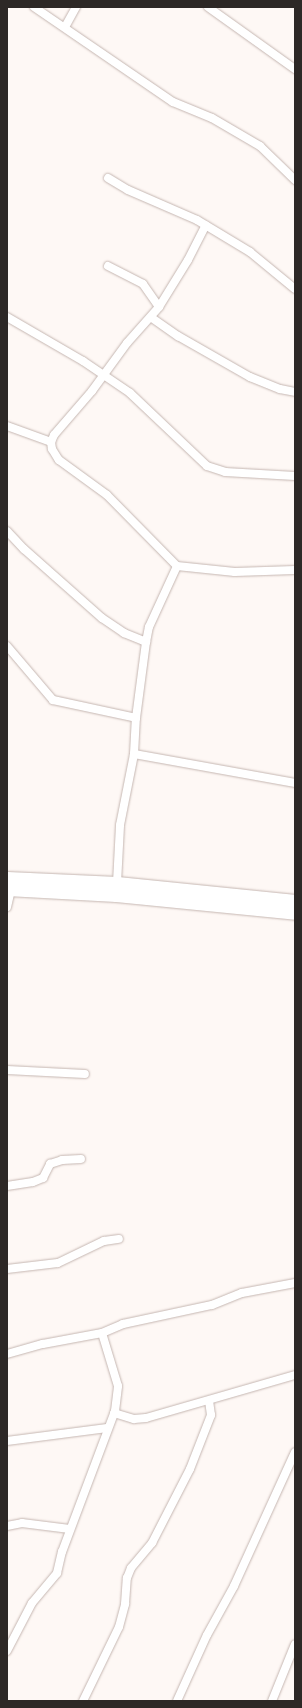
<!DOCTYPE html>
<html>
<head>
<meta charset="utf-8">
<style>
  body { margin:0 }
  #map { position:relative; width:302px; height:1708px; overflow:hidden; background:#fef8f5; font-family:Roboto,sans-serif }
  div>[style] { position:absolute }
  .roads { filter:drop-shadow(0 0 1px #c5b6b1) drop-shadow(0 0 1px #c5b6b1) }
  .minor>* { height:8px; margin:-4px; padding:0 4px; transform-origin:4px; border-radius:4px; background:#fff }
  .trunk>* { height:13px; margin:-6.5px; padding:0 6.5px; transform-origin:6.5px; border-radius:6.5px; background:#fff }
  span { translate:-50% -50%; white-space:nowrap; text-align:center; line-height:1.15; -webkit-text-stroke:3px #fff; paint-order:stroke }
  .frame { position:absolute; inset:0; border:8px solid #2d2826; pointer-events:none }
</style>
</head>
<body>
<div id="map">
  <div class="roads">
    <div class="minor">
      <i style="left:34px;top:7px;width:168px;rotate:34.4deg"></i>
      <i style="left:173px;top:102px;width:42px;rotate:22.3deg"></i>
      <i style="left:212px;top:118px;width:56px;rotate:30.3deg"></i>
      <i style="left:260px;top:146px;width:49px;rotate:44.2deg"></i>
      <i style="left:208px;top:7px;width:107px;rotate:35.5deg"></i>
      <i style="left:65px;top:27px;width:23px;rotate:-61deg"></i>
      <i style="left:108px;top:178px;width:23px;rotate:31deg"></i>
      <i style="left:128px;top:190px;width:75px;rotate:23.5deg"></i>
      <i style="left:197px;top:220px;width:62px;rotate:31.1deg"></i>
      <i style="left:250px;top:252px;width:58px;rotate:39.4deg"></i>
      <i style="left:108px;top:266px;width:39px;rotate:27deg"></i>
      <i style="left:143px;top:284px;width:28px;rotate:55deg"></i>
      <i style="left:159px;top:307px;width:48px;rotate:131.6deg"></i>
      <i style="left:127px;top:343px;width:59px;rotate:126.1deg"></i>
      <i style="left:92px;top:391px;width:58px;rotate:130.8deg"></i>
      <i style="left:54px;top:435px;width:8px;rotate:113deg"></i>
      <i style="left:51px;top:442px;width:7px;rotate:82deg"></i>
      <i style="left:52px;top:449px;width:13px;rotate:58deg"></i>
      <i style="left:59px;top:460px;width:59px;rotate:36.1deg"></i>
      <i style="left:107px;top:495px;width:100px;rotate:45.4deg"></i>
      <i style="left:177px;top:566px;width:58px;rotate:5.9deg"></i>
      <i style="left:235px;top:572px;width:60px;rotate:-1.9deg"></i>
      <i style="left:159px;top:307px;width:55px;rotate:-58.3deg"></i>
      <i style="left:188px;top:260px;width:39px;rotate:-63deg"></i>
      <i style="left:7px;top:317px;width:88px;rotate:30.1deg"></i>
      <i style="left:83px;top:361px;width:57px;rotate:34.2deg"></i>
      <i style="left:130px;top:393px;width:106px;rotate:43.5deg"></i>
      <i style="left:207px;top:466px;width:19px;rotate:18deg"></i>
      <i style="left:225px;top:472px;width:70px;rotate:3.3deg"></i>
      <i style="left:152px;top:318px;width:32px;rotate:35deg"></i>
      <i style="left:178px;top:336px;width:83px;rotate:29.7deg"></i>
      <i style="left:250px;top:377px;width:32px;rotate:22deg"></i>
      <i style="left:280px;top:389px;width:15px;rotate:11deg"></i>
      <i style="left:7px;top:426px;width:47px;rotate:20deg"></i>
      <i style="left:7px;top:531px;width:25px;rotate:47deg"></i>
      <i style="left:24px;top:549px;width:104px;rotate:41.5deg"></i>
      <i style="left:102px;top:618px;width:27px;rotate:34deg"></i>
      <i style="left:124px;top:633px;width:24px;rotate:22deg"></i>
      <i style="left:7px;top:646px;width:71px;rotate:49.6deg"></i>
      <i style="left:53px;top:700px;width:85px;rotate:12.2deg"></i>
      <i style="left:134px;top:754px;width:164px;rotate:10.2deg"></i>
      <i style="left:117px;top:883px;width:58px;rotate:-87deg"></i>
      <i style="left:120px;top:825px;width:72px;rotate:-78.8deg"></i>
      <i style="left:134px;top:754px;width:36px;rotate:-87deg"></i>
      <i style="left:136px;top:718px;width:77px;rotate:-82.5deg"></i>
      <i style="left:146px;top:642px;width:15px;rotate:-79deg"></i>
      <i style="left:149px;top:627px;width:67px;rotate:-65.3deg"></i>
      <i style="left:7px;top:907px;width:18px;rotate:-77deg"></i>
      <i style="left:7px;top:1070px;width:78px;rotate:2.9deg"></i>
      <i style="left:7px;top:1186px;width:26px;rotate:-9deg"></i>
      <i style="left:33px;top:1182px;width:11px;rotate:-22deg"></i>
      <i style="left:43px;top:1178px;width:16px;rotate:-63deg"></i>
      <i style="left:50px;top:1164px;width:13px;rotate:-18deg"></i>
      <i style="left:62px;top:1160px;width:19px;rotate:-3deg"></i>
      <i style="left:7px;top:1269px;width:51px;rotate:-6.7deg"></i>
      <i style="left:58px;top:1263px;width:51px;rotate:-25.6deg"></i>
      <i style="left:104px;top:1241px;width:15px;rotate:-8deg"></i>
      <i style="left:7px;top:1354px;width:37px;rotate:-16deg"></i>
      <i style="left:43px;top:1344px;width:60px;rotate:-10.6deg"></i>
      <i style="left:102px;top:1333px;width:23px;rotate:-23deg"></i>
      <i style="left:123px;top:1324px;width:91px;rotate:-12.1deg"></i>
      <i style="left:212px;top:1305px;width:32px;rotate:-22deg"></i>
      <i style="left:242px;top:1293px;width:54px;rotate:-10.7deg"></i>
      <i style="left:114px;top:1413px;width:21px;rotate:17deg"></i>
      <i style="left:134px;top:1419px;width:12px;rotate:-5deg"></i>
      <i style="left:146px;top:1418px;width:155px;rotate:-16.1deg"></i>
      <i style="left:7px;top:1441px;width:101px;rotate:-7.4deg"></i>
      <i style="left:7px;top:1526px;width:15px;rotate:-11deg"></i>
      <i style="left:22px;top:1523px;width:48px;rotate:7.1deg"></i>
      <i style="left:7px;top:1651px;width:54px;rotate:-62.5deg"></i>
      <i style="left:32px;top:1603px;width:39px;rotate:-50deg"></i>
      <i style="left:57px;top:1573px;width:22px;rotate:-77deg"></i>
      <i style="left:62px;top:1552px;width:151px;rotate:-69.4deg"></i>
      <i style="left:115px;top:1411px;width:25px;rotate:-83deg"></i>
      <i style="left:118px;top:1386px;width:55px;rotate:-106.8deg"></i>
      <i style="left:83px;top:1701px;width:82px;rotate:-64.1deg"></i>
      <i style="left:119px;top:1627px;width:24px;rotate:-75deg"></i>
      <i style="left:125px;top:1604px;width:26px;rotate:-86deg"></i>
      <i style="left:127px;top:1578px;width:11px;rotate:-68deg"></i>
      <i style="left:131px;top:1568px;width:33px;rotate:-50deg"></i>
      <i style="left:152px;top:1543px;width:83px;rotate:-62.8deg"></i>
      <i style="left:190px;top:1469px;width:58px;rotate:-68.7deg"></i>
      <i style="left:211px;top:1415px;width:14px;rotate:-98deg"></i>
      <i style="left:177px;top:1701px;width:72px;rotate:-65.6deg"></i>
      <i style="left:207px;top:1635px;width:56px;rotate:-61.1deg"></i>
      <i style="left:234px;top:1586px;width:147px;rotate:-65.5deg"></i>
      <i style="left:272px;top:1701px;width:61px;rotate:-68deg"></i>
    </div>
    <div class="trunk">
      <i style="left:7px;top:878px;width:110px;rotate:2.6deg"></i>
      <i style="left:117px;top:883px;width:179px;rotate:5.8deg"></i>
      <i style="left:7px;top:889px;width:109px;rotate:3.2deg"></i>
      <i style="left:116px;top:895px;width:180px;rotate:5.7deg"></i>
    </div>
  </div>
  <div class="frame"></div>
</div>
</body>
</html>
